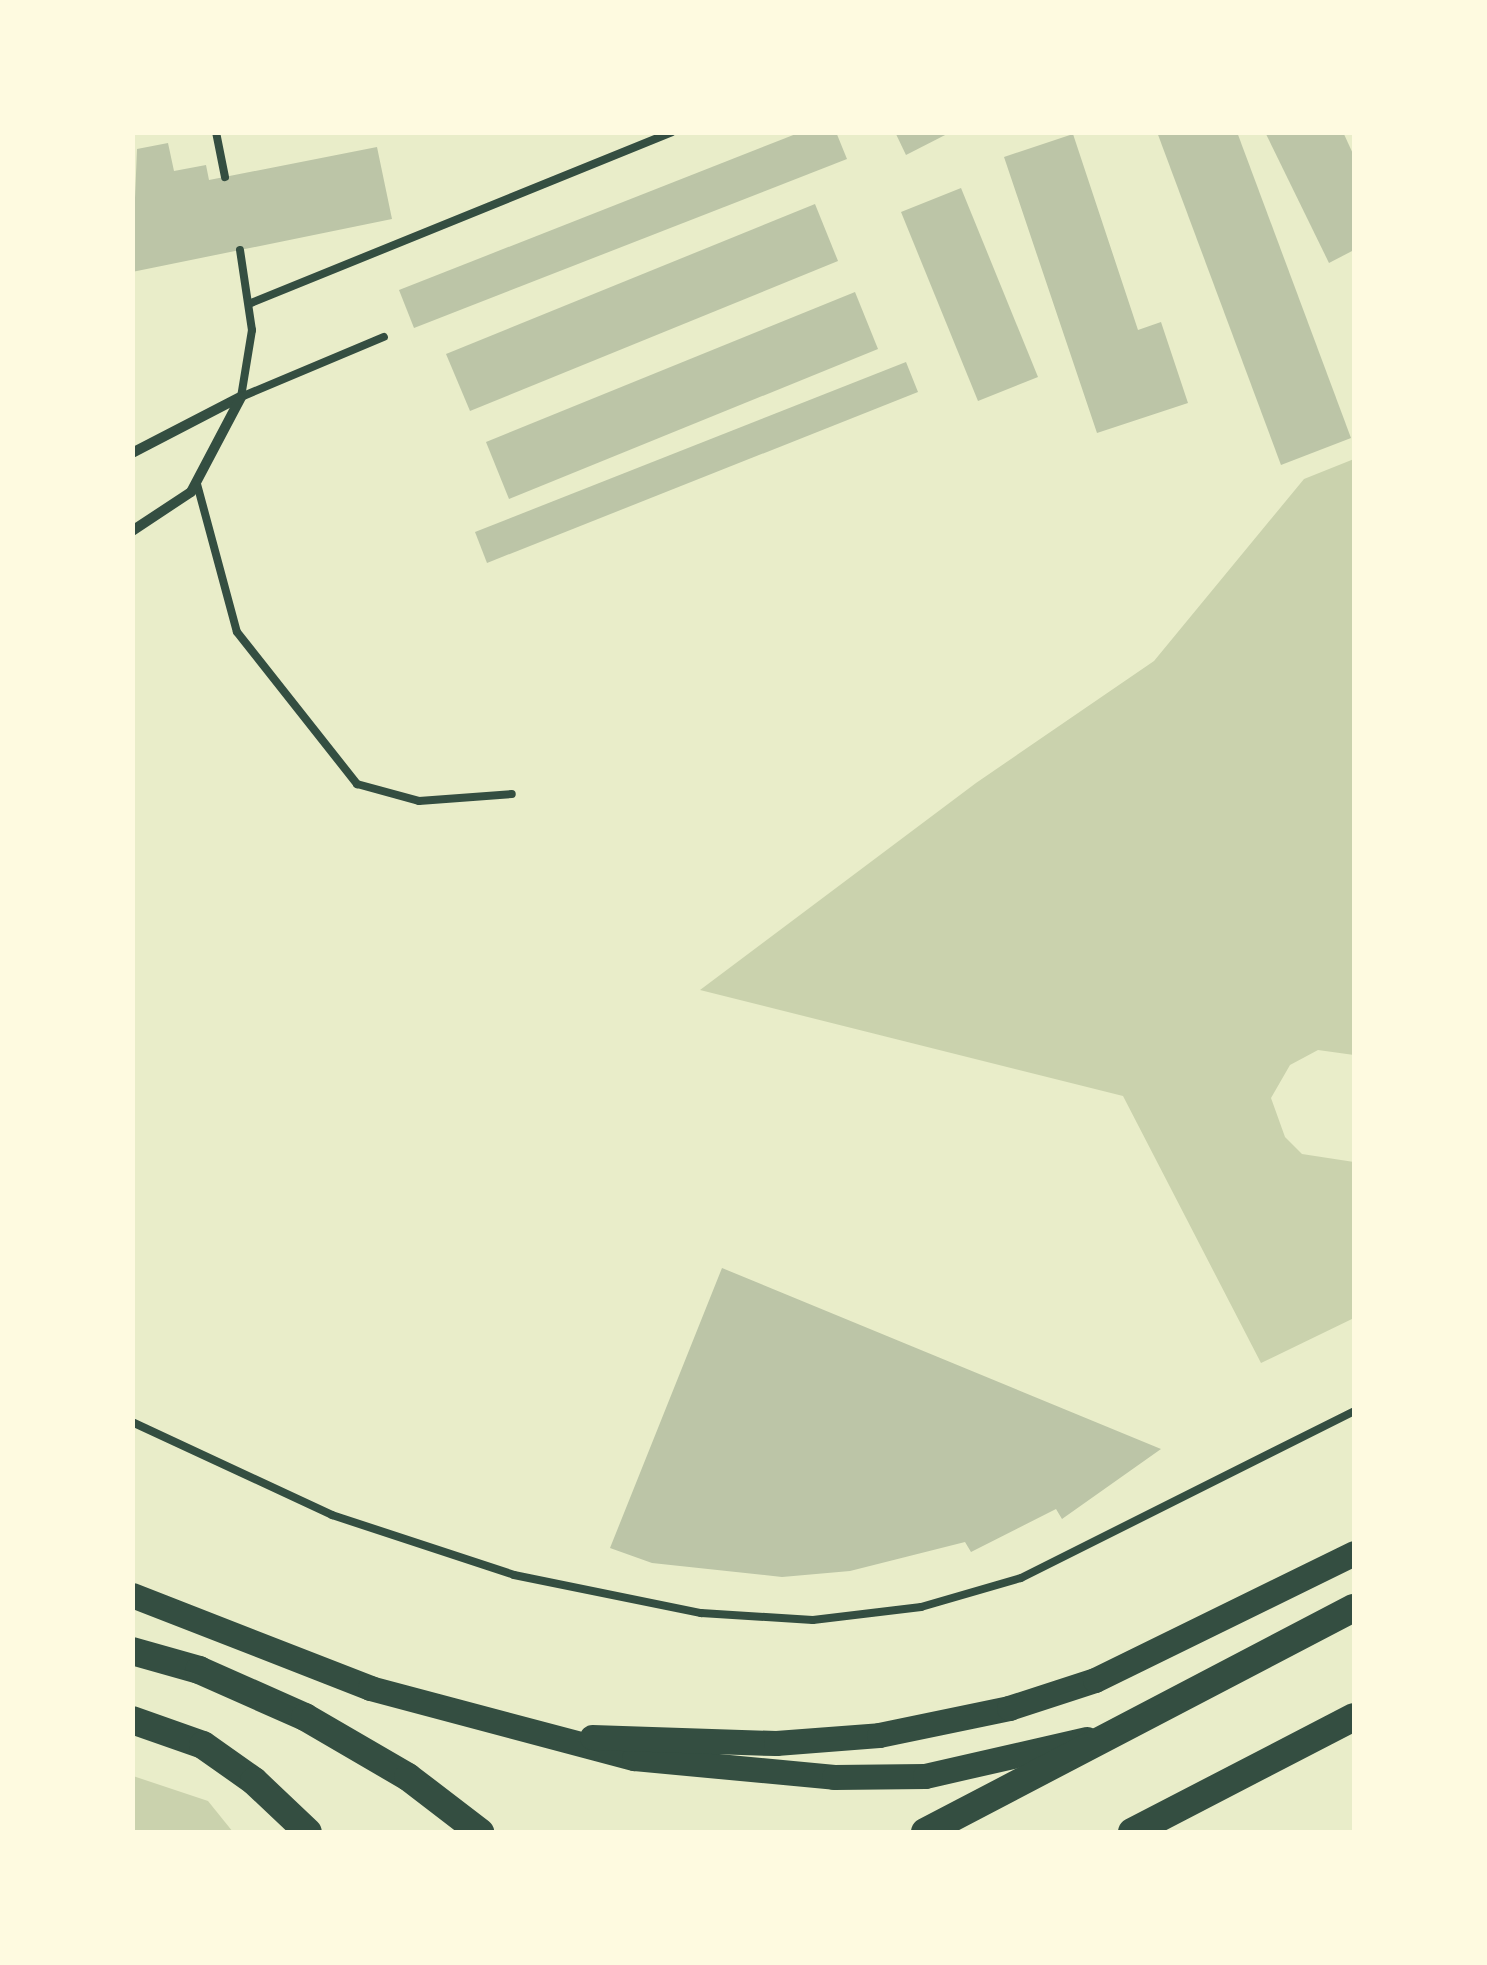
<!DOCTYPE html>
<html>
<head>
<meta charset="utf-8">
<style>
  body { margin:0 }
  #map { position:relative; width:1487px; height:1965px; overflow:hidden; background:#e9edc9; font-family:"DM Sans",sans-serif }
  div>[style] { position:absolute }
  .green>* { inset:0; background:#cad2ad }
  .building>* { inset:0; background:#bcc5a7 }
  .service>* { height:8px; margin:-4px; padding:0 4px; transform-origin:4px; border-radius:4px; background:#344e41 }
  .minor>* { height:10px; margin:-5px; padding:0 5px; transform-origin:5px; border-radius:5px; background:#344e41 }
  .primary>* { height:25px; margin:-12.5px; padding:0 12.5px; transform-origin:12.5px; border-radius:12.5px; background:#344e41 }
  .trunk>* { height:28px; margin:-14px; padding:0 14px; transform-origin:14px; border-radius:14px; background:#344e41 }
  span { translate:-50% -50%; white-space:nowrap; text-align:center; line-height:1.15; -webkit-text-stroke:8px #fefae0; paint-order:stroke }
  .frame { position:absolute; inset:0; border:135px solid #fefae0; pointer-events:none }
</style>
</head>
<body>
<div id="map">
  <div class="green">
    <i style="clip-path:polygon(1354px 459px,1354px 1055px,1318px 1050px,1290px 1065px,1271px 1098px,1285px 1137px,1302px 1154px,1354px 1162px,1354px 1318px,1261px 1363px,1123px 1096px,700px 990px,976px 783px,1154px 661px,1304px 479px)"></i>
    <i style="clip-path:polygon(133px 1776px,208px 1801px,233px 1832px,133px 1832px)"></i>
  </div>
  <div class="building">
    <i style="clip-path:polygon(801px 132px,836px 132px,847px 159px,414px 328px,399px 290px)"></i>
    <i style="clip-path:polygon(895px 132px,951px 132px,906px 155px)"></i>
    <i style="clip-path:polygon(1157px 132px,1237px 132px,1351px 438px,1281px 465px)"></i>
    <i style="clip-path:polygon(1265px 132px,1343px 132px,1354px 156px,1354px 250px,1329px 263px)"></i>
    <i style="clip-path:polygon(1073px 134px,1138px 330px,1161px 322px,1188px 403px,1097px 433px,1004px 157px)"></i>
    <i style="clip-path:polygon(168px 143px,174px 171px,206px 165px,209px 180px,377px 147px,392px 219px,132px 272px,137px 149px)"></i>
    <i style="clip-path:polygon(961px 188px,1038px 377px,978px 401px,901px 212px)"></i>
    <i style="clip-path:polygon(815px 204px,838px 261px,470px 411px,446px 354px)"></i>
    <i style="clip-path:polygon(855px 292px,878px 349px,509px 499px,486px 442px)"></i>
    <i style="clip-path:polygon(906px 362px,918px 392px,487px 563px,475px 532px)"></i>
    <i style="clip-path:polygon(722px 1268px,1161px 1449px,1062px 1519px,1056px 1509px,971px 1552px,965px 1542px,850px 1571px,782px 1577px,652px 1563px,610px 1548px)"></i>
  </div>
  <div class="service">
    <i style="left:216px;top:132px;width:46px;rotate:78.7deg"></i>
    <i style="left:240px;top:250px;width:81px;rotate:81.5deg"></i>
    <i style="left:252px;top:330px;width:68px;rotate:99.3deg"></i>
    <i style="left:251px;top:303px;width:454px;rotate:-22.1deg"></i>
    <i style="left:241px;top:397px;width:155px;rotate:-22.8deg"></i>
    <i style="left:197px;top:484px;width:153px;rotate:74.9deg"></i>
    <i style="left:237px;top:632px;width:194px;rotate:51.7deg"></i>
    <i style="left:357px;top:784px;width:64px;rotate:15.3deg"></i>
    <i style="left:419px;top:801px;width:93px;rotate:-4.3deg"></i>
    <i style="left:132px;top:1422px;width:221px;rotate:24.9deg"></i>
    <i style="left:332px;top:1515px;width:192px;rotate:18.2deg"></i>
    <i style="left:514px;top:1575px;width:191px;rotate:11.5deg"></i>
    <i style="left:701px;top:1613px;width:112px;rotate:3.6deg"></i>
    <i style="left:813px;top:1620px;width:109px;rotate:-6.9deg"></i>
    <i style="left:921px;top:1607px;width:104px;rotate:-16.2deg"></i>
    <i style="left:1021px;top:1578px;width:373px;rotate:-26.6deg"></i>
  </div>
  <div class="minor">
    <i style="left:132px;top:453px;width:122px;rotate:-27.4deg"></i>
    <i style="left:132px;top:531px;width:71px;rotate:-33.5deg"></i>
    <i style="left:191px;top:492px;width:107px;rotate:-62.2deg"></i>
  </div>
  <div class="primary">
    <i style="left:132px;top:1595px;width:256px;rotate:21.3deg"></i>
    <i style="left:370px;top:1688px;width:273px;rotate:14.9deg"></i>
    <i style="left:634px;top:1758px;width:201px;rotate:5.4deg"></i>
    <i style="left:834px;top:1777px;width:91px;rotate:-0.6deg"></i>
    <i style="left:925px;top:1776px;width:166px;rotate:-12.9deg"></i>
    <i style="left:592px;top:1737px;width:184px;rotate:1.9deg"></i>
    <i style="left:776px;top:1743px;width:103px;rotate:-4.4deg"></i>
    <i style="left:879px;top:1735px;width:133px;rotate:-11.7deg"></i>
    <i style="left:1009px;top:1708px;width:90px;rotate:-18deg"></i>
    <i style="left:1095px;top:1680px;width:288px;rotate:-26.1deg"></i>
  </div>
  <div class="trunk">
    <i style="left:132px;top:1651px;width:70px;rotate:15.8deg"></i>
    <i style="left:199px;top:1670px;width:116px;rotate:23.9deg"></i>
    <i style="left:305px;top:1717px;width:119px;rotate:30.2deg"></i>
    <i style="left:408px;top:1777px;width:91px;rotate:37.4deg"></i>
    <i style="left:132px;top:1720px;width:75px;rotate:19.4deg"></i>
    <i style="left:203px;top:1745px;width:62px;rotate:35.2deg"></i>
    <i style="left:254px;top:1781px;width:74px;rotate:43.4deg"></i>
    <i style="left:925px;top:1832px;width:484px;rotate:-27.6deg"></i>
    <i style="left:1132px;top:1832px;width:250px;rotate:-27.4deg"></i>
  </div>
  <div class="frame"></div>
</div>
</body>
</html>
